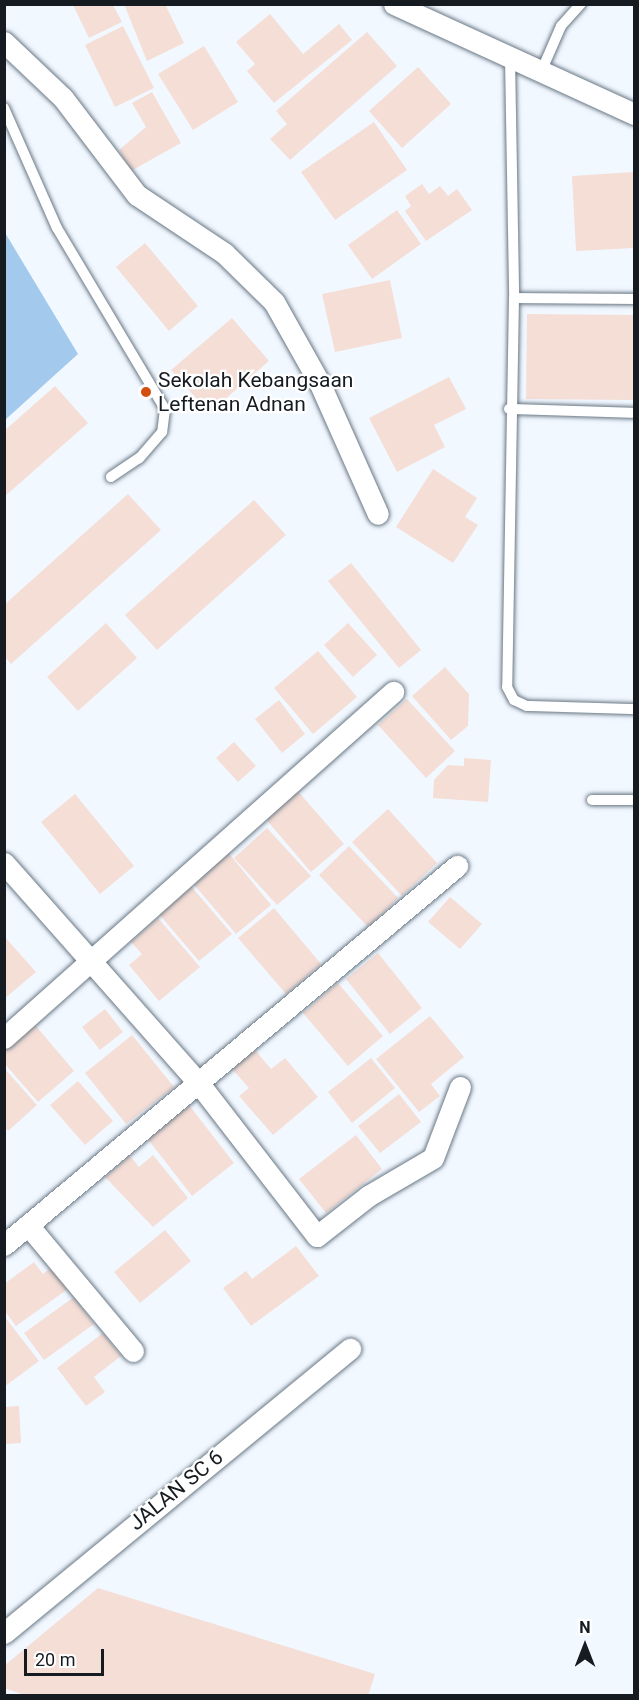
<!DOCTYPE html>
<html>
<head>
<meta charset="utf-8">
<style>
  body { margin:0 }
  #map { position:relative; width:639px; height:1700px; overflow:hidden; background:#f2f8ff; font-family:Roboto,sans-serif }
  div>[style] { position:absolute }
  .green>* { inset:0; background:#a3c9ec }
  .building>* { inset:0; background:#f5ded6 }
  .roads { filter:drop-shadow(0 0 2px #697885) drop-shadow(0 0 2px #697885) }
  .lane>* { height:10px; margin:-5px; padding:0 5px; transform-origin:5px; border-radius:5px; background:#fff }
  .street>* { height:21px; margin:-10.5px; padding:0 10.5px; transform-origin:10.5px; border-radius:10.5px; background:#fff }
  .dots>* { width:16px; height:16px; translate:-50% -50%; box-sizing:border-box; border:3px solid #fff; border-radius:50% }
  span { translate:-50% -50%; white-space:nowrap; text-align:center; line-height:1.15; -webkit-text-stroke:4.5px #fff; paint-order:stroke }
  .poi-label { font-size:21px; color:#151b20 }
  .left { translate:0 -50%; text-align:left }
  .street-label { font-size:21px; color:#151b20 }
  .frame { position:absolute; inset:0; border:6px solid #151b20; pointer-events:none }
  .north { position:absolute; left:555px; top:1616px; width:60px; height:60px; -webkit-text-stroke:4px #fff; paint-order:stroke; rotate:0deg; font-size:16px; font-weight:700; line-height:24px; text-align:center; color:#151b20 }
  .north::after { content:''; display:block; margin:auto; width:21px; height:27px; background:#151b20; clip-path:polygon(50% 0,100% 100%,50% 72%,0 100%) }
  .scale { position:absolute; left:24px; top:1649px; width:80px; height:27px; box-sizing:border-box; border:3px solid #151b20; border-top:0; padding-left:8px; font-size:18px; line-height:21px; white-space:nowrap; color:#151b20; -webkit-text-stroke:4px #fff; paint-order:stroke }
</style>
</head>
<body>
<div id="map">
  <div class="green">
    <i style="clip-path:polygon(4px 231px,78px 354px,5px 420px,4px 420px)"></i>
  </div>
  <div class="building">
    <i style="clip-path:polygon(124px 4px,165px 4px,184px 43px,147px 61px)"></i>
    <i style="clip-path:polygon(73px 5px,113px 5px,122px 22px,89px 38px)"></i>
    <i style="clip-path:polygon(270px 14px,303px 54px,339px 24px,352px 40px,274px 103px,247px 71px,255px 64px,236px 42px)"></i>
    <i style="clip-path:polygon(123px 26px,154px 88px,115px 107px,85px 45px)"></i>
    <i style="clip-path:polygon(367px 32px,397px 66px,290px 160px,270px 139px,287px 124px,276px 111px)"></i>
    <i style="clip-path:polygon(204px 46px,238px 102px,193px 130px,158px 74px)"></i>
    <i style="clip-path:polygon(418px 67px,451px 104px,402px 148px,369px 111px)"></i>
    <i style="clip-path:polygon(152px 92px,181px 143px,131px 171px,119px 150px,146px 127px,132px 103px)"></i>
    <i style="clip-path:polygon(374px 122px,407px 170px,335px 220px,301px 172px)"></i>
    <i style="clip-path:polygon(634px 172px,634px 248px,576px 251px,572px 176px)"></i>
    <i style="clip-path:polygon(422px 184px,429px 194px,440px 186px,448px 196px,457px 189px,472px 210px,426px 241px,405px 211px,411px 206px,405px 196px)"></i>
    <i style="clip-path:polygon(397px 210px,421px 244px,372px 279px,348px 245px)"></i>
    <i style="clip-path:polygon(145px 243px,198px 306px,169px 331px,116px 267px)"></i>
    <i style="clip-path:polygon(390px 280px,402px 338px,335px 352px,322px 294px)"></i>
    <i style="clip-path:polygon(527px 314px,634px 315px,634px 400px,526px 399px)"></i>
    <i style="clip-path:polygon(232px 318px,269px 361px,209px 413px,171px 370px)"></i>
    <i style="clip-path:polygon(449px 377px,466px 409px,434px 425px,445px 447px,397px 472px,369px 418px)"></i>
    <i style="clip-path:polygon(55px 386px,88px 423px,4px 497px,4px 431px)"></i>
    <i style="clip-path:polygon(433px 469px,477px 498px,465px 517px,478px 525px,453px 563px,396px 527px)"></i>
    <i style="clip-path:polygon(128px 494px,161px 530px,11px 664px,4px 656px,4px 605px)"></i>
    <i style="clip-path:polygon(254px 500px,286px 535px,157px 650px,125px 615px)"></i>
    <i style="clip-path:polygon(351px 563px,421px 650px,399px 668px,328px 581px)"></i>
    <i style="clip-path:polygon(106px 623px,137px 658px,78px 711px,47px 677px)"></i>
    <i style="clip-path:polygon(348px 623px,377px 655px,353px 677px,324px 645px)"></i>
    <i style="clip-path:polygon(318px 651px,357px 697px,313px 734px,274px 688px)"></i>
    <i style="clip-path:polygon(445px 667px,469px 694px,468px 726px,451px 740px,412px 696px)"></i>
    <i style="clip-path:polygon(407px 699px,455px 751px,426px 778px,378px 725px)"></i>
    <i style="clip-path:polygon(279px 700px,305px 734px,282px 753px,255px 719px)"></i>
    <i style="clip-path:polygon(234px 742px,256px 766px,238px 782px,216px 758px)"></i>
    <i style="clip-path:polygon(464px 758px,491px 760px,488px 802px,433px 798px,434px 780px,448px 765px,464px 766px)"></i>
    <i style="clip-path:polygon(296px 789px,344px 844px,311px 872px,264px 817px)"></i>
    <i style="clip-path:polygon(75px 794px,134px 866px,100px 894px,41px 822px)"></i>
    <i style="clip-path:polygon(388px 809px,437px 863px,402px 896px,352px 842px)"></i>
    <i style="clip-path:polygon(267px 828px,311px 876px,277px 905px,234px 858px)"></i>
    <i style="clip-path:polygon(349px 846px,398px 898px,368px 927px,319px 875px)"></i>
    <i style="clip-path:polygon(227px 851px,271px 905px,236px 934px,191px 881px)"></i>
    <i style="clip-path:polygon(190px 885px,232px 934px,199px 961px,158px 913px)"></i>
    <i style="clip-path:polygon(450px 897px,482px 924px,460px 949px,428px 922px)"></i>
    <i style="clip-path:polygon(274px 908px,321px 964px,286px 994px,238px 938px)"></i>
    <i style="clip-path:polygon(158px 918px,200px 967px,159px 1001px,129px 965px,142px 954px,131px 942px)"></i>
    <i style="clip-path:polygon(4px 936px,36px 972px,4px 999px)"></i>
    <i style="clip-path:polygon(378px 953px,422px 1008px,390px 1034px,346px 979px)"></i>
    <i style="clip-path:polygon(338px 983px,383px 1036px,348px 1066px,303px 1013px)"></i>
    <i style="clip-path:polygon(105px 1009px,123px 1032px,100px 1050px,82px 1027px)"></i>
    <i style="clip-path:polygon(430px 1016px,464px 1057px,431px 1084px,440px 1096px,419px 1112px,376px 1059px)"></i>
    <i style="clip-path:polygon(31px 1020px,74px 1071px,38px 1102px,4px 1063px,4px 1041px)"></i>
    <i style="clip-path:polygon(132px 1035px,174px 1087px,126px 1124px,85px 1073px)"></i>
    <i style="clip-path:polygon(255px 1050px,271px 1069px,285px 1058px,318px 1097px,273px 1135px,239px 1096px,249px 1088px,232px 1069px)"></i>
    <i style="clip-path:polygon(371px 1058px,395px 1088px,352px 1123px,328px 1092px)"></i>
    <i style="clip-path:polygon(4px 1068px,37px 1105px,8px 1131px,4px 1127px)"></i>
    <i style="clip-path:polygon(78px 1081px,113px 1121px,85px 1145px,50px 1105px)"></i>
    <i style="clip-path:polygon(399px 1094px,421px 1122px,380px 1153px,358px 1126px)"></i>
    <i style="clip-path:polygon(189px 1105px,234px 1163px,192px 1196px,147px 1138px)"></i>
    <i style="clip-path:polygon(356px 1135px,382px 1169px,326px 1213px,299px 1179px)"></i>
    <i style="clip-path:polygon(153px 1155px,188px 1198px,153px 1227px,105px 1177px,130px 1156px,139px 1167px)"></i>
    <i style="clip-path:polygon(165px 1230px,191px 1261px,140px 1303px,114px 1272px)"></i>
    <i style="clip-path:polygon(296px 1246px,319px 1276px,251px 1326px,223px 1288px,246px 1271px,252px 1279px)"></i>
    <i style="clip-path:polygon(34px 1262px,43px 1274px,56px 1264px,72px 1286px,16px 1326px,4px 1310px,4px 1284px)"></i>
    <i style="clip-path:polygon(74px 1297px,94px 1324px,44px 1360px,24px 1333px)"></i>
    <i style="clip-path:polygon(4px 1316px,39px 1361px,4px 1387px)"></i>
    <i style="clip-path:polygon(103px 1333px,121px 1356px,94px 1377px,105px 1392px,86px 1406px,57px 1368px)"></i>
    <i style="clip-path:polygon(19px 1406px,21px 1443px,4px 1444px,4px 1407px)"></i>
    <i style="clip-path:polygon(98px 1588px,375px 1674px,368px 1696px,27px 1696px,4px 1688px,4px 1666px)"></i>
  </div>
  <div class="roads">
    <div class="lane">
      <i style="left:510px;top:58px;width:240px;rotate:89deg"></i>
      <i style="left:514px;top:298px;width:389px;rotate:91deg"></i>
      <i style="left:507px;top:687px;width:15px;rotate:62deg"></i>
      <i style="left:514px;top:700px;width:14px;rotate:25deg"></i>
      <i style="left:527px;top:706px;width:107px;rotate:1.6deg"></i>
      <i style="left:541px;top:72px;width:50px;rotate:-66.5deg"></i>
      <i style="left:561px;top:26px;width:30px;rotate:-48deg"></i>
      <i style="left:4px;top:108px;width:131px;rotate:66.2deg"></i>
      <i style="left:57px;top:228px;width:211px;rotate:59.2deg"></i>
      <i style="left:165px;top:409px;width:23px;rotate:97deg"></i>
      <i style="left:162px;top:432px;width:35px;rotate:131deg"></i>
      <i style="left:139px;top:458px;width:34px;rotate:146deg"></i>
      <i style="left:514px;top:298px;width:120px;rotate:0.5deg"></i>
      <i style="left:509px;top:409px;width:125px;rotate:1.8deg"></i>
      <i style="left:592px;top:800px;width:42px"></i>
    </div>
    <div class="street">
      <i style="left:394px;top:4px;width:264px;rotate:24.6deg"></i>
      <i style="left:4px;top:42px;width:81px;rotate:43.5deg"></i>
      <i style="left:63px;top:98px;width:122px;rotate:52.7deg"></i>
      <i style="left:137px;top:195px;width:105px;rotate:33.7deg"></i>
      <i style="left:224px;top:253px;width:70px;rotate:44.4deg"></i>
      <i style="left:274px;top:302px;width:94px;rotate:60.7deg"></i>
      <i style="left:320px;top:384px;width:142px;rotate:66deg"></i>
      <i style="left:4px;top:863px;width:291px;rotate:48.5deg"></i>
      <i style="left:197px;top:1081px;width:196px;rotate:52.3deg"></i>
      <i style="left:317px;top:1236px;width:65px;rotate:-38.1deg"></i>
      <i style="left:368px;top:1196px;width:75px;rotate:-30.3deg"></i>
      <i style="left:433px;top:1158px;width:76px;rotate:-69.2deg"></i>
      <i style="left:4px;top:1038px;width:521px;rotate:-41.65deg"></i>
      <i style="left:28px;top:1225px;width:164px;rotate:50.2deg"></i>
      <i style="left:4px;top:1245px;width:591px;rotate:-39.92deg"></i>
      <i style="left:4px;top:1633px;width:448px;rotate:-39.4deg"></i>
    </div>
  </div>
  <div class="dots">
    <i style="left:146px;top:392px;background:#d34e11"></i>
  </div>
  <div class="poi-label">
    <span class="left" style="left:158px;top:392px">Sekolah Kebangsaan<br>Leftenan Adnan</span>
  </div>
  <div class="street-label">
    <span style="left:176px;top:1490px;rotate:-39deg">JALAN SC 6</span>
  </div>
  <div class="frame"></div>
  <div class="north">N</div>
  <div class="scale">20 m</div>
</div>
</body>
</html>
